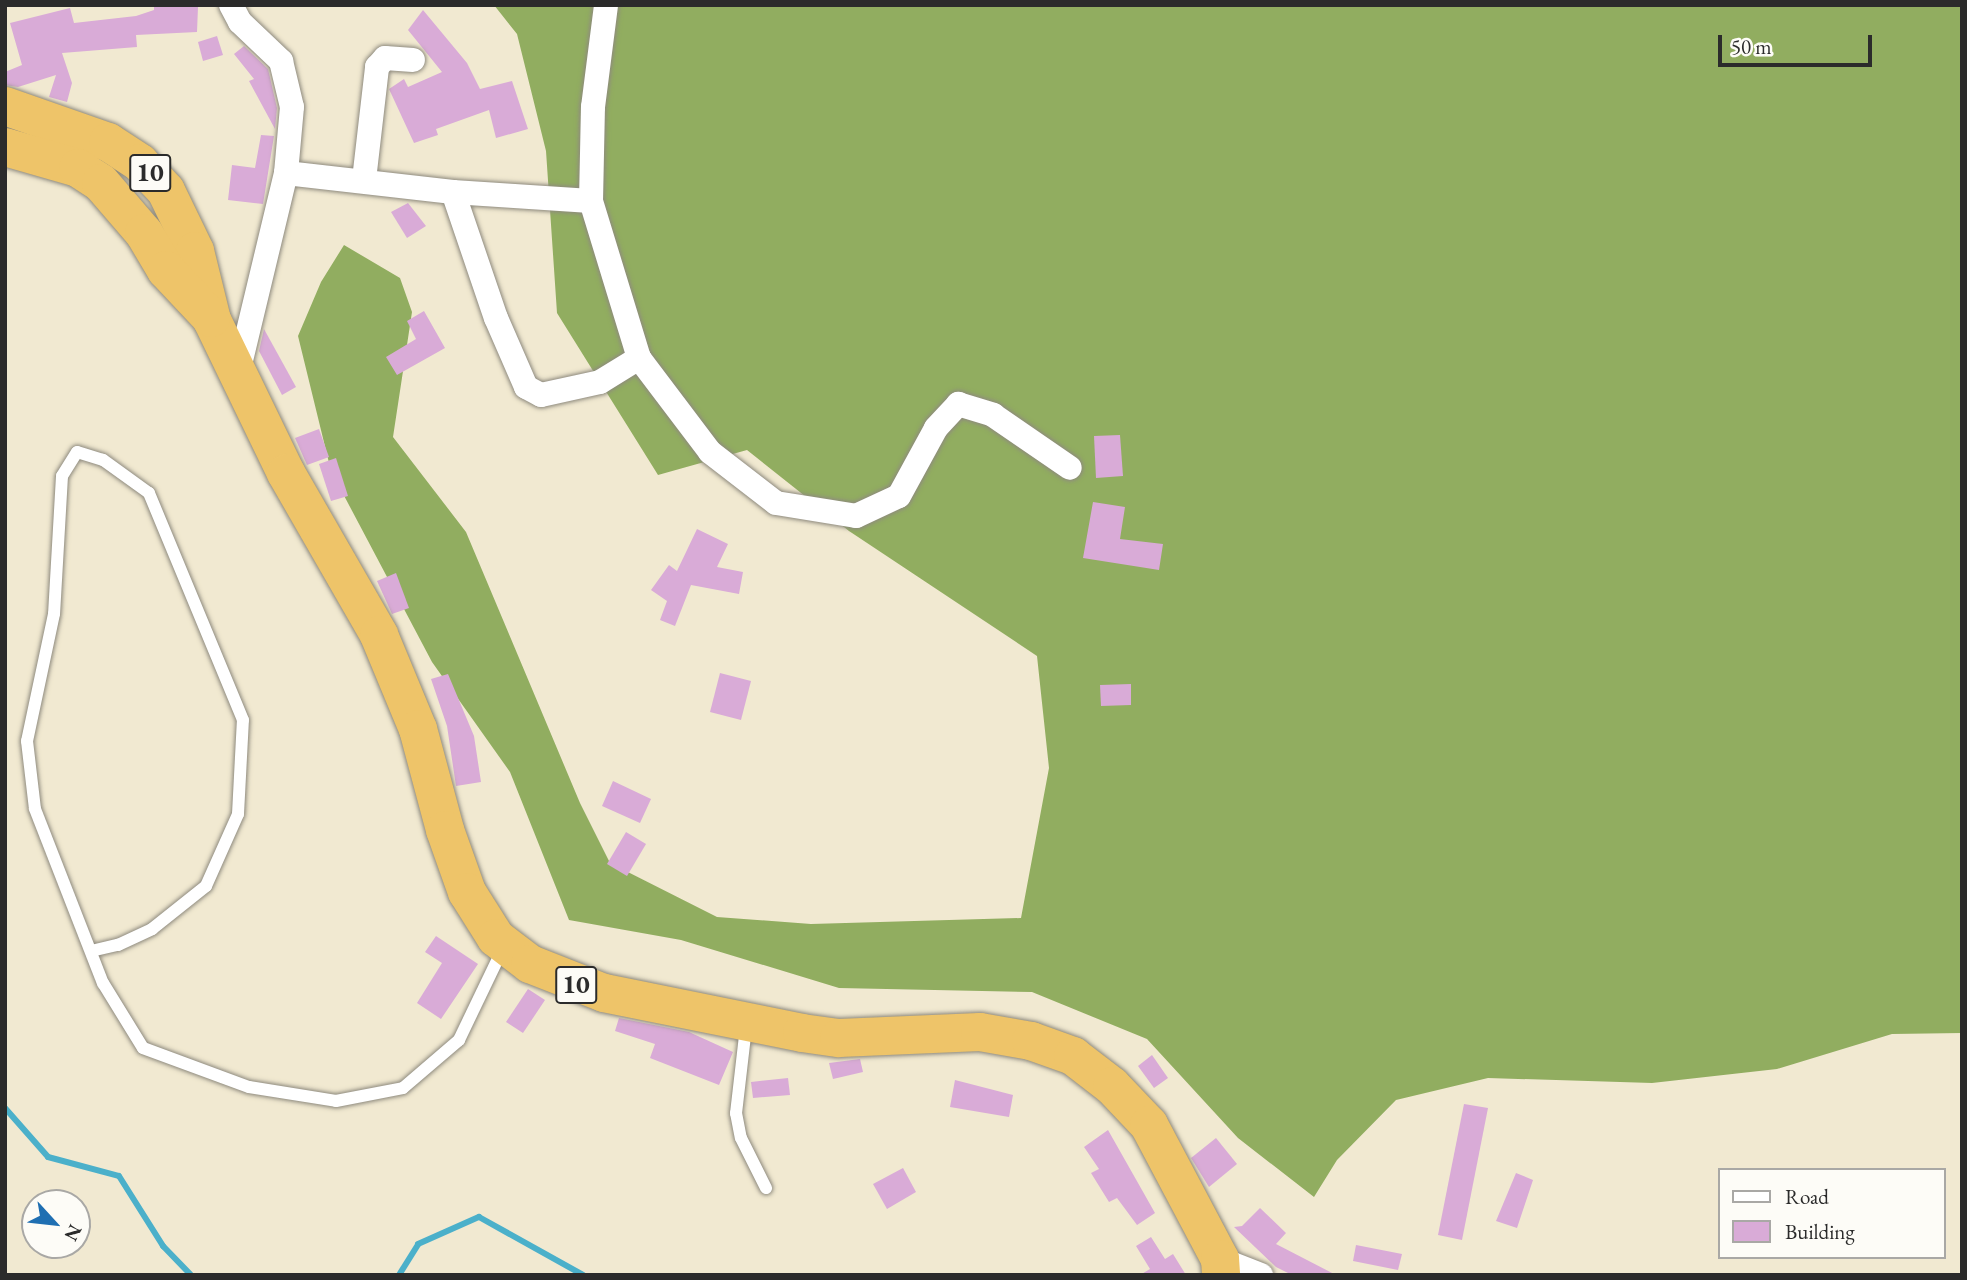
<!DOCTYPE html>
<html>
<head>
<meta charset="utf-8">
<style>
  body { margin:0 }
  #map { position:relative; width:1967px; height:1280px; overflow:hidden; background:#f1e9d1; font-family:"EB Garamond",serif }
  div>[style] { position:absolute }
  .forest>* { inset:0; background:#91ad60 }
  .stream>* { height:6px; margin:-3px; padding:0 3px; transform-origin:3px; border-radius:3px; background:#4bb0ca }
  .building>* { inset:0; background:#d9abd7 }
  .roads { filter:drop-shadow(0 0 2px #8e8a7e) drop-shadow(0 0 2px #8e8a7e) }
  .service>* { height:12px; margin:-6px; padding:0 6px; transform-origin:6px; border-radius:6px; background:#fff }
  .minor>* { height:24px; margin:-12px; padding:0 12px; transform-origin:12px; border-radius:12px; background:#fff }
  .trunk>* { height:38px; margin:-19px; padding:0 19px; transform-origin:19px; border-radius:19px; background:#eec469 }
  span { translate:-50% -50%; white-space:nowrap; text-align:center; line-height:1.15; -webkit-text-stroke:6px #fdfcf7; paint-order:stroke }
  .shield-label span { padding:2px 5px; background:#fdfcf7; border:2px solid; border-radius:5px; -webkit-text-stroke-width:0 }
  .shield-label { font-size:26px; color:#2b2b2b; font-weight:700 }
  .frame { position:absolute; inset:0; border:7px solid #2b2b2b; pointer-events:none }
  .legend { position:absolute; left:1718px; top:1168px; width:228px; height:91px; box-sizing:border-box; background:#fdfcf7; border:2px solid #a9a8a5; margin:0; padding:9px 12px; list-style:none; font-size:21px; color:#2b2b2b }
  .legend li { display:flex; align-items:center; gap:14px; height:35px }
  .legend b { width:35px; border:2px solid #a9a8a5 }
  .north { position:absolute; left:21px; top:1189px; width:70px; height:70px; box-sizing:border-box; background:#fdfcf7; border:2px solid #a9a8a5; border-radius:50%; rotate:117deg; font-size:19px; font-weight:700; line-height:28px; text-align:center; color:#2b2b2b }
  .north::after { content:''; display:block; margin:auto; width:24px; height:32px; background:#1f6fb2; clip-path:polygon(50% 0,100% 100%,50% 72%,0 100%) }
  .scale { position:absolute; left:1718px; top:35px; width:154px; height:32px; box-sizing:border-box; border:4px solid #2b2b2b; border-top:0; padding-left:9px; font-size:21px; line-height:24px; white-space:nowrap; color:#2b2b2b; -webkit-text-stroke:5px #fdfcf7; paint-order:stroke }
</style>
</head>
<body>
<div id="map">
  <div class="forest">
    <i style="clip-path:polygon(494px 5px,1962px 5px,1962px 1033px,1892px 1034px,1777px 1069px,1652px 1083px,1488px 1078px,1396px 1100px,1337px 1160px,1314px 1197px,1238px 1138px,1147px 1039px,1032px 992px,839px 988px,681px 940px,569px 920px,510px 772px,432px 662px,331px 471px,298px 336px,321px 282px,344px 245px,400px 278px,412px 312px,393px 437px,466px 532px,580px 803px,610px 863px,717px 917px,811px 924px,1021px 918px,1049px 768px,1037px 656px,849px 531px,747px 450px,658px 475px,557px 313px,546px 151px,517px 34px)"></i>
  </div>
  <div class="stream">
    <i style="left:5px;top:1108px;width:65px;rotate:48.7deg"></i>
    <i style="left:48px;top:1157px;width:73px;rotate:15deg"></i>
    <i style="left:119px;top:1176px;width:83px;rotate:57.8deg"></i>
    <i style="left:163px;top:1246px;width:40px;rotate:46deg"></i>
    <i style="left:399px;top:1275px;width:36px;rotate:-58deg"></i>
    <i style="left:418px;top:1244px;width:67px;rotate:-23.9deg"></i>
    <i style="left:479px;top:1217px;width:119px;rotate:29.1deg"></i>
  </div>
  <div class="building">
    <i style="clip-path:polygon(154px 5px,198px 7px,197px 32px,136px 35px,137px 47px,62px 53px,72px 83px,67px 102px,49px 97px,56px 75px,18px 87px,5px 85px,5px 72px,22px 65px,10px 23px,70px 8px,74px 23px,136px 16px,154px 10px)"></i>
    <i style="clip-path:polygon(423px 10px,467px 63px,480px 89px,512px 81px,528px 129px,496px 138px,489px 110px,436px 129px,438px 135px,414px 143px,389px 89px,404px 79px,408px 87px,442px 72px,408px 30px)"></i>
    <i style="clip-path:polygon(217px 36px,223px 55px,203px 61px,198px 42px)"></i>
    <i style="clip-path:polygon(244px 46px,268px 69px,277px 108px,275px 129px,249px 81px,254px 79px,234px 54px)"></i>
    <i style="clip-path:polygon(261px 135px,274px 136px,263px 204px,228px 200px,232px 165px,255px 168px)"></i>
    <i style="clip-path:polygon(408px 203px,426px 226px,407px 238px,391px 212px)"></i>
    <i style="clip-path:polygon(424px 311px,445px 348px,397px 375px,386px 357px,416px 339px,407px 321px)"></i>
    <i style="clip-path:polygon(264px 329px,296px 387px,282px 395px,259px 351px)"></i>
    <i style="clip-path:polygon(319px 429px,329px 457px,307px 465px,295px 438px)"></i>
    <i style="clip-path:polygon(1120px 435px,1123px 476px,1096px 478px,1094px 436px)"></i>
    <i style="clip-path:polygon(336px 458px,348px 496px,331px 501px,319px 464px)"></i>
    <i style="clip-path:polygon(1093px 502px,1125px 507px,1120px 539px,1163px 544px,1159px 570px,1083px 558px)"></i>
    <i style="clip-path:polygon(697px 529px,728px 544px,717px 567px,743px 572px,739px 594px,691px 585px,675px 626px,660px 620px,667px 601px,651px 590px,669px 565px,677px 571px)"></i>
    <i style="clip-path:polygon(396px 573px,409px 608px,392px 614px,377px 581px)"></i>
    <i style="clip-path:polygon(720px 673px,751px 681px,741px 720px,710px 712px)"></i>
    <i style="clip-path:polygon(448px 674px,474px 736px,481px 782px,456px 786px,447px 726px,431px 679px)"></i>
    <i style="clip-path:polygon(1131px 684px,1131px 705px,1101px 706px,1100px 685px)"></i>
    <i style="clip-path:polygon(613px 781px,651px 799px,640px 823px,602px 806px)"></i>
    <i style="clip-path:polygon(626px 832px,646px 844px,627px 876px,607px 864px)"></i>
    <i style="clip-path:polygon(436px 936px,478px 964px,441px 1019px,417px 1003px,442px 963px,425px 952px)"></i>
    <i style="clip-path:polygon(528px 989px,545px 1000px,523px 1033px,506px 1022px)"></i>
    <i style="clip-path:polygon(619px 1018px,689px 1032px,733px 1052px,719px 1085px,650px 1058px,655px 1044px,615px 1031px)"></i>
    <i style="clip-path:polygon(1152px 1055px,1168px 1078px,1154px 1088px,1138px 1066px)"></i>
    <i style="clip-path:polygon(860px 1059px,863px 1072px,833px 1079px,829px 1063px)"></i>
    <i style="clip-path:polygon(788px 1078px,790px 1095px,753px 1098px,751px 1082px)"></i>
    <i style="clip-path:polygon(955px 1080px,1013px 1095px,1009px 1117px,950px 1107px)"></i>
    <i style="clip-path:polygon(1464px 1104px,1488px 1108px,1462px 1240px,1438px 1235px)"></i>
    <i style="clip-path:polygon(1108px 1130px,1155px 1213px,1137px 1225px,1117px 1198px,1109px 1202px,1091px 1173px,1099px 1169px,1084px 1147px)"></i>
    <i style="clip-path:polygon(1216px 1138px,1237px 1164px,1209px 1187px,1191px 1158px)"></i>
    <i style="clip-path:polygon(903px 1168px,916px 1192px,887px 1209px,873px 1184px)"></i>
    <i style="clip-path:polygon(1516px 1173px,1533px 1180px,1517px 1228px,1496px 1221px)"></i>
    <i style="clip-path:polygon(1260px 1208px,1286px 1233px,1276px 1244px,1336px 1275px,1292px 1275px,1276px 1267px,1234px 1227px,1242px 1226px)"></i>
    <i style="clip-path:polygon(1151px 1237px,1165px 1259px,1173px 1254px,1186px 1275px,1140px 1275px,1150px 1269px,1136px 1246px)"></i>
    <i style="clip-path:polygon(1356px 1245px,1402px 1254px,1398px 1270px,1353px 1261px)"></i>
  </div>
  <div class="roads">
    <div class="service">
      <i style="left:91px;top:951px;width:28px;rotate:-13deg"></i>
      <i style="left:118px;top:945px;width:38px;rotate:-25deg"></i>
      <i style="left:152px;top:929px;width:69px;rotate:-38.5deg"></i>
      <i style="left:206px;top:886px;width:79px;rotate:-66deg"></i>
      <i style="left:238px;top:814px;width:94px;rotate:-87deg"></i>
      <i style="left:243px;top:720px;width:246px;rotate:-112.5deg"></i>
      <i style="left:149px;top:493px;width:57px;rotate:-144.3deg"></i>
      <i style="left:103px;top:460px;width:27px;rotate:-163deg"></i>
      <i style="left:77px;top:452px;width:28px;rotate:122deg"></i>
      <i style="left:62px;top:476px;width:138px;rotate:93.3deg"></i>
      <i style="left:54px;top:614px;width:130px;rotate:102deg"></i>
      <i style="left:27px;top:741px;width:68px;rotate:83.3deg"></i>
      <i style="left:35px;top:809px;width:187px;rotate:68.7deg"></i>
      <i style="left:103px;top:983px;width:76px;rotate:58.4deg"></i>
      <i style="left:143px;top:1048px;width:113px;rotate:20.2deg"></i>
      <i style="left:249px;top:1087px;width:88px;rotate:9.1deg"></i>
      <i style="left:336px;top:1101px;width:68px;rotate:-11deg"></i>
      <i style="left:403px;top:1088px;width:74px;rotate:-40.6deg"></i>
      <i style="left:459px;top:1040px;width:102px;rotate:-64.4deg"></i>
      <i style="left:746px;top:1027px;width:87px;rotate:96.6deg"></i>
      <i style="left:736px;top:1113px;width:25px;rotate:79deg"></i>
      <i style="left:741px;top:1138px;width:56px;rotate:63.4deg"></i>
    </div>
    <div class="minor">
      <i style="left:231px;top:5px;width:19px;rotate:62deg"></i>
      <i style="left:240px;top:22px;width:57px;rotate:43.6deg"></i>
      <i style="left:281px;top:61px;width:47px;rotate:76.6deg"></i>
      <i style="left:292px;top:107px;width:66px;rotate:95.2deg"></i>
      <i style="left:286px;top:173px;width:206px;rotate:103.5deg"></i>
      <i style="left:286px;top:173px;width:168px;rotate:6.5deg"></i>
      <i style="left:453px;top:192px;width:138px;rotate:3.7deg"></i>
      <i style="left:364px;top:180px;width:114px;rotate:-83.4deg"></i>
      <i style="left:377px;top:67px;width:12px;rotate:-48deg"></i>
      <i style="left:385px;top:58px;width:28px;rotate:4deg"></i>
      <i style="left:453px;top:192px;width:133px;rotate:71.2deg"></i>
      <i style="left:496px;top:318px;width:75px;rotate:66.5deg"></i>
      <i style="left:526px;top:387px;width:17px;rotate:28deg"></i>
      <i style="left:541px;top:395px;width:60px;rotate:-12.4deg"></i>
      <i style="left:600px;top:382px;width:46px;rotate:-31.6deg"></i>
      <i style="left:639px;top:358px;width:164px;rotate:-107deg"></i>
      <i style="left:591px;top:201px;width:94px;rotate:-88.8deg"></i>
      <i style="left:593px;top:107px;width:103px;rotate:-82.7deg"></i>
      <i style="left:639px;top:358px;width:118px;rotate:52.9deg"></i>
      <i style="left:710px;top:452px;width:83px;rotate:37.7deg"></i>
      <i style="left:776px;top:503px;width:81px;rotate:9.2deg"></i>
      <i style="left:856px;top:516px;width:47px;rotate:-24.9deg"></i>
      <i style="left:899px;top:496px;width:77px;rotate:-61.4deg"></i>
      <i style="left:936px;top:428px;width:33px;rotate:-47deg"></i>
      <i style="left:958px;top:404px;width:37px;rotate:17deg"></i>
      <i style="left:993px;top:415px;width:93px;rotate:34.5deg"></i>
      <i style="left:1220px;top:1259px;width:44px;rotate:21.3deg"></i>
    </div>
    <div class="trunk">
      <i style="left:5px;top:106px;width:109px;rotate:19.3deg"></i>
      <i style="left:108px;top:142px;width:38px;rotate:33deg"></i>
      <i style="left:140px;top:163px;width:38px;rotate:47deg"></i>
      <i style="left:166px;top:191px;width:67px;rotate:64.2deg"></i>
      <i style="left:195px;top:251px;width:71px;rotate:76.2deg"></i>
      <i style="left:212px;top:320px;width:170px;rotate:64.2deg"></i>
      <i style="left:286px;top:473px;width:187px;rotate:60.1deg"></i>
      <i style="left:379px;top:635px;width:102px;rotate:67.5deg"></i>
      <i style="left:418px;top:729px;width:105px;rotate:75deg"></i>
      <i style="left:445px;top:830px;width:66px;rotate:70.5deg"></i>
      <i style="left:467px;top:892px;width:54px;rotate:57.8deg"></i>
      <i style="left:496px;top:938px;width:43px;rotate:37.4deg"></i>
      <i style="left:530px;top:964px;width:79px;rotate:21.4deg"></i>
      <i style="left:604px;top:993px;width:202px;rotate:11.4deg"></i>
      <i style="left:802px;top:1033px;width:37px;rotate:8deg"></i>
      <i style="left:839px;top:1038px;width:141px;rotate:-2.4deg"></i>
      <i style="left:980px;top:1032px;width:52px;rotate:10deg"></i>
      <i style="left:1031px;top:1041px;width:45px;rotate:19.7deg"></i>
      <i style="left:1073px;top:1056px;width:49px;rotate:37.6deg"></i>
      <i style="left:1112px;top:1086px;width:54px;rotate:46.5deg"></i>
      <i style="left:1149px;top:1125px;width:152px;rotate:62.1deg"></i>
      <i style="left:1220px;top:1259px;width:16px;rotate:86deg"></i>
      <i style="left:5px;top:147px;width:76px;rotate:16deg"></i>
      <i style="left:78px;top:168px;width:27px;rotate:33deg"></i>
      <i style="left:101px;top:183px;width:66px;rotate:49.3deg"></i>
      <i style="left:144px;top:233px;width:43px;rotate:59.3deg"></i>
      <i style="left:166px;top:270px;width:66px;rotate:46.8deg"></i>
    </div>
  </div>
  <div class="shield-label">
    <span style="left:150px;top:173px">10</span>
    <span style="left:576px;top:985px">10</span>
  </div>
  <div class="frame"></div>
  <ul class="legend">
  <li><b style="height:9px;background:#fff"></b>Road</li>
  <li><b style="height:19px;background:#d9abd7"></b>Building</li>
  </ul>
  <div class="north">N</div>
  <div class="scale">50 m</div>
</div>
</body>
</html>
